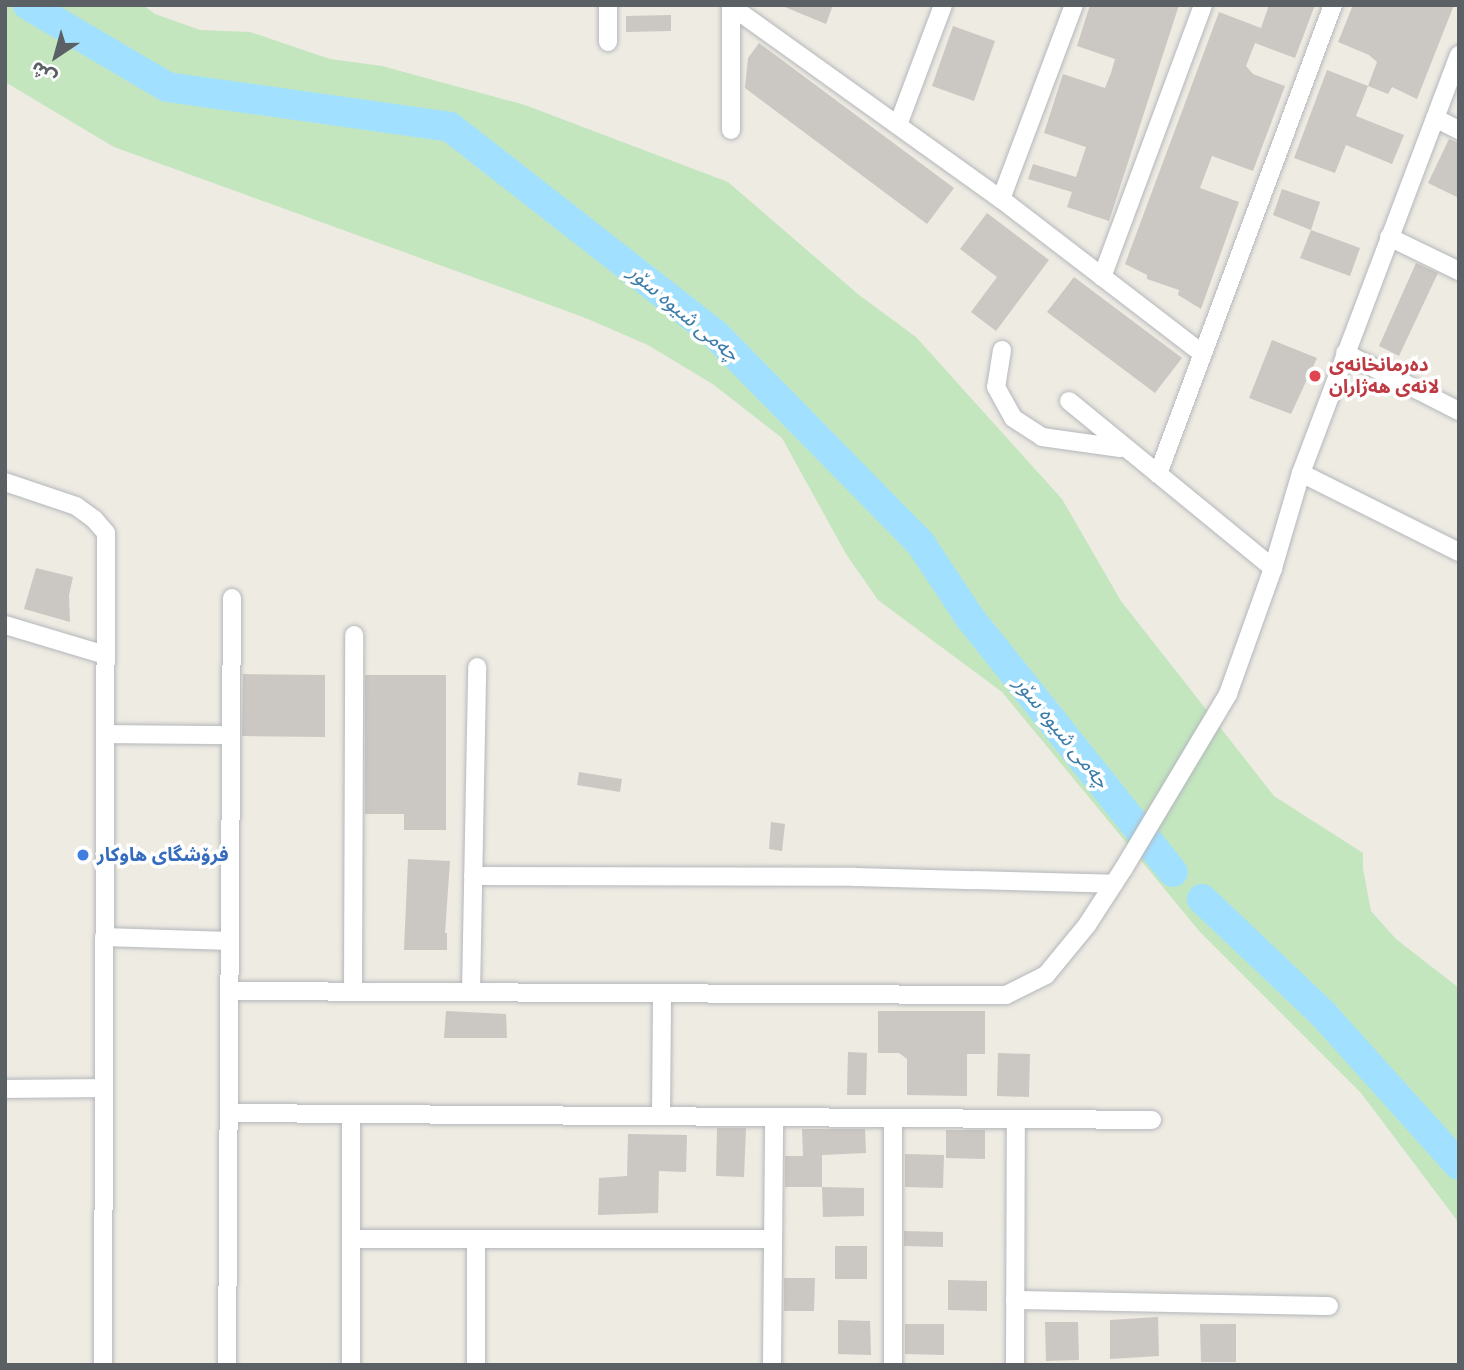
<!DOCTYPE html>
<html>
<head>
<meta charset="utf-8">
<style>
  body { margin:0 }
  #map { position:relative; width:1464px; height:1370px; overflow:hidden; background:#eeebe3; font-family:"Fira Sans","Noto Sans Arabic",sans-serif }
  div>[style] { position:absolute }
  .green>* { inset:0; background:#c3e6bf }
  .river>* { height:30px; margin:-15px; padding:0 15px; transform-origin:15px; border-radius:15px; background:#a2e0ff }
  .building>* { inset:0; background:#cbc7c2 }
  .roads { filter:drop-shadow(0 0 2px #b4b7bb) drop-shadow(0 0 2px #b4b7bb) }
  .minor>* { height:18px; margin:-9px; padding:0 9px; transform-origin:9px; border-radius:9px; background:#fff }
  .dots>* { width:19px; height:19px; translate:-50% -50%; box-sizing:border-box; border:4px solid #fff; border-radius:50% }
  span { translate:-50% -50%; white-space:nowrap; text-align:center; line-height:1.15; -webkit-text-stroke:7px #fff; paint-order:stroke }
  .health-label { font-size:19px; color:#be3a42; font-weight:700 }
  .left { translate:0 -50%; text-align:left }
  .shop-label { font-size:19px; color:#366cbe; font-weight:700 }
  .water-label { font-size:21px; color:#3c7ca9; font-style:italic }
  .frame { position:absolute; inset:0; border:7px solid #5b6064; pointer-events:none }
  .north { position:absolute; left:21px; top:21px; width:70px; height:70px; -webkit-text-stroke:5px #fff; paint-order:stroke; rotate:216deg; font-size:19px; font-weight:700; line-height:28px; text-align:center; color:#5b6064 }
  .north::after { content:''; display:block; margin:auto; width:24px; height:32px; background:#5b6064; clip-path:polygon(50% 0,100% 100%,50% 72%,0 100%) }
</style>
</head>
<body>
<div id="map">
  <div class="green">
    <i style="clip-path:polygon(5px 5px,143px 5px,155px 14px,200px 30px,250px 32px,330px 59px,382px 66px,525px 105px,728px 182px,859px 295px,916px 337px,1062px 499px,1121px 601px,1274px 796px,1363px 853px,1363px 869px,1371px 911px,1396px 939px,1459px 988px,1459px 1223px,1361px 1093px,1200px 932px,1002px 692px,878px 600px,846px 554px,782px 438px,714px 385px,648px 345px,583px 317px,114px 147px,5px 82px)"></i>
  </div>
  <div class="river">
    <i style="left:28px;top:5px;width:161px;rotate:30.5deg"></i>
    <i style="left:167px;top:87px;width:286px;rotate:8deg"></i>
    <i style="left:450px;top:127px;width:335px;rotate:38deg"></i>
    <i style="left:714px;top:333px;width:296px;rotate:45.5deg"></i>
    <i style="left:921px;top:544px;width:89px;rotate:56.5deg"></i>
    <i style="left:970px;top:618px;width:325px;rotate:51.4deg"></i>
    <i style="left:1202px;top:899px;width:167px;rotate:43.5deg"></i>
    <i style="left:1323px;top:1014px;width:203px;rotate:48deg"></i>
  </div>
  <div class="building">
    <i style="clip-path:polygon(780px 5px,833px 5px,826px 24px)"></i>
    <i style="clip-path:polygon(1090px 5px,1179px 5px,1109px 221px,1067px 207px,1072px 192px,1028px 179px,1033px 164px,1076px 177px,1086px 147px,1044px 133px,1063px 74px,1105px 88px,1111px 73px,1115px 59px,1077px 46px)"></i>
    <i style="clip-path:polygon(1269px 5px,1315px 5px,1295px 58px,1255px 43px,1246px 66px,1253px 74px,1285px 86px,1253px 171px,1212px 156px,1200px 188px,1239px 202px,1201px 309px,1178px 295px,1179px 290px,1147px 279px,1147px 275px,1125px 264px,1219px 12px,1261px 28px)"></i>
    <i style="clip-path:polygon(1353px 5px,1454px 5px,1417px 99px,1392px 87px,1388px 94px,1368px 86px,1356px 116px,1404px 135px,1392px 164px,1346px 145px,1335px 173px,1294px 158px,1327px 70px,1368px 86px,1377px 62px,1369px 55px,1338px 42px)"></i>
    <i style="clip-path:polygon(671px 15px,671px 31px,626px 32px,626px 16px)"></i>
    <i style="clip-path:polygon(953px 26px,995px 41px,974px 101px,932px 86px)"></i>
    <i style="clip-path:polygon(759px 43px,954px 188px,927px 224px,745px 88px,748px 58px)"></i>
    <i style="clip-path:polygon(1449px 139px,1459px 143px,1459px 198px,1428px 183px)"></i>
    <i style="clip-path:polygon(1282px 189px,1320px 202px,1311px 230px,1273px 215px)"></i>
    <i style="clip-path:polygon(987px 213px,1049px 260px,996px 331px,971px 312px,997px 277px,960px 249px)"></i>
    <i style="clip-path:polygon(1311px 230px,1360px 248px,1350px 276px,1300px 258px)"></i>
    <i style="clip-path:polygon(1416px 263px,1438px 273px,1399px 356px,1379px 346px)"></i>
    <i style="clip-path:polygon(1074px 277px,1182px 358px,1155px 393px,1047px 312px)"></i>
    <i style="clip-path:polygon(1272px 340px,1317px 358px,1291px 414px,1249px 398px)"></i>
    <i style="clip-path:polygon(36px 568px,73px 577px,69px 595px,70px 622px,24px 609px)"></i>
    <i style="clip-path:polygon(243px 674px,325px 675px,325px 737px,242px 736px)"></i>
    <i style="clip-path:polygon(365px 675px,446px 675px,446px 830px,404px 830px,404px 814px,365px 814px)"></i>
    <i style="clip-path:polygon(579px 772px,622px 779px,620px 792px,577px 785px)"></i>
    <i style="clip-path:polygon(771px 822px,785px 824px,782px 851px,769px 849px)"></i>
    <i style="clip-path:polygon(408px 859px,450px 861px,445px 933px,447px 933px,447px 950px,404px 950px)"></i>
    <i style="clip-path:polygon(446px 1011px,506px 1014px,507px 1038px,444px 1038px)"></i>
    <i style="clip-path:polygon(878px 1011px,985px 1011px,985px 1054px,967px 1054px,967px 1096px,907px 1095px,907px 1059px,899px 1053px,878px 1053px)"></i>
    <i style="clip-path:polygon(848px 1052px,867px 1053px,866px 1095px,847px 1095px)"></i>
    <i style="clip-path:polygon(998px 1053px,1030px 1054px,1029px 1097px,997px 1096px)"></i>
    <i style="clip-path:polygon(717px 1128px,746px 1128px,744px 1177px,716px 1176px)"></i>
    <i style="clip-path:polygon(802px 1129px,865px 1129px,866px 1153px,822px 1155px,822px 1187px,785px 1187px,785px 1156px,803px 1156px)"></i>
    <i style="clip-path:polygon(946px 1130px,985px 1130px,985px 1159px,946px 1158px)"></i>
    <i style="clip-path:polygon(628px 1134px,687px 1135px,686px 1172px,659px 1171px,658px 1213px,598px 1215px,599px 1178px,627px 1176px)"></i>
    <i style="clip-path:polygon(905px 1154px,944px 1155px,943px 1188px,905px 1187px)"></i>
    <i style="clip-path:polygon(822px 1187px,864px 1188px,864px 1216px,823px 1217px)"></i>
    <i style="clip-path:polygon(904px 1231px,943px 1232px,943px 1247px,904px 1246px)"></i>
    <i style="clip-path:polygon(835px 1246px,867px 1246px,867px 1279px,835px 1279px)"></i>
    <i style="clip-path:polygon(784px 1278px,815px 1278px,814px 1311px,784px 1311px)"></i>
    <i style="clip-path:polygon(948px 1280px,987px 1281px,987px 1311px,948px 1310px)"></i>
    <i style="clip-path:polygon(1158px 1317px,1159px 1356px,1110px 1359px,1110px 1320px)"></i>
    <i style="clip-path:polygon(838px 1320px,870px 1321px,871px 1355px,838px 1354px)"></i>
    <i style="clip-path:polygon(1045px 1322px,1078px 1322px,1079px 1360px,1046px 1361px)"></i>
    <i style="clip-path:polygon(905px 1324px,944px 1324px,944px 1355px,905px 1354px)"></i>
    <i style="clip-path:polygon(1200px 1324px,1236px 1324px,1236px 1362px,1201px 1362px)"></i>
  </div>
  <div class="roads">
    <div class="minor">
      <i style="left:608px;top:5px;width:37px;rotate:90deg"></i>
      <i style="left:731px;top:6px;width:332px;rotate:35.6deg"></i>
      <i style="left:1001px;top:199px;width:253px;rotate:37.5deg"></i>
      <i style="left:1435px;top:118px;width:27px;rotate:27deg"></i>
      <i style="left:898px;top:125px;width:128px;rotate:-69.4deg"></i>
      <i style="left:731px;top:130px;width:125px;rotate:-90deg"></i>
      <i style="left:1001px;top:199px;width:207px;rotate:-69.4deg"></i>
      <i style="left:1389px;top:237px;width:78px;rotate:25.9deg"></i>
      <i style="left:1102px;top:277px;width:290px;rotate:-69.6deg"></i>
      <i style="left:1002px;top:350px;width:37px;rotate:99deg"></i>
      <i style="left:996px;top:387px;width:35px;rotate:61deg"></i>
      <i style="left:1013px;top:418px;width:35px;rotate:33deg"></i>
      <i style="left:1042px;top:437px;width:79px;rotate:8deg"></i>
      <i style="left:1345px;top:353px;width:128px;rotate:27deg"></i>
      <i style="left:1069px;top:401px;width:264px;rotate:39.3deg"></i>
      <i style="left:1301px;top:473px;width:177px;rotate:26.6deg"></i>
      <i style="left:1158px;top:474px;width:501px;rotate:-69.54deg"></i>
      <i style="left:5px;top:482px;width:75px;rotate:18.7deg"></i>
      <i style="left:76px;top:506px;width:22px;rotate:36deg"></i>
      <i style="left:94px;top:519px;width:18px;rotate:49deg"></i>
      <i style="left:106px;top:533px;width:832px;rotate:90.21deg"></i>
      <i style="left:5px;top:625px;width:104px;rotate:16.7deg"></i>
      <i style="left:105px;top:734px;width:126px;rotate:0.5deg"></i>
      <i style="left:473px;top:876px;width:382px;rotate:0.1deg"></i>
      <i style="left:855px;top:877px;width:259px;rotate:1.5deg"></i>
      <i style="left:104px;top:937px;width:126px;rotate:1.8deg"></i>
      <i style="left:230px;top:991px;width:776px;rotate:0.3deg"></i>
      <i style="left:1006px;top:995px;width:45px;rotate:-26.6deg"></i>
      <i style="left:1046px;top:975px;width:65px;rotate:-50.6deg"></i>
      <i style="left:1087px;top:925px;width:68px;rotate:-57deg"></i>
      <i style="left:1124px;top:868px;width:203px;rotate:-59.1deg"></i>
      <i style="left:1228px;top:694px;width:134px;rotate:-70.3deg"></i>
      <i style="left:1273px;top:568px;width:99px;rotate:-73.6deg"></i>
      <i style="left:1301px;top:473px;width:447px;rotate:-69.3deg"></i>
      <i style="left:353px;top:992px;width:357px;rotate:-89.8deg"></i>
      <i style="left:471px;top:992px;width:325px;rotate:-88.9deg"></i>
      <i style="left:5px;top:1089px;width:98px;rotate:-0.6deg"></i>
      <i style="left:229px;top:1113px;width:923px;rotate:0.43deg"></i>
      <i style="left:661px;top:1116px;width:123px;rotate:-89.5deg"></i>
      <i style="left:351px;top:1239px;width:422px"></i>
      <i style="left:1015px;top:1300px;width:314px;rotate:1.1deg"></i>
      <i style="left:227px;top:1365px;width:767px;rotate:-89.63deg"></i>
      <i style="left:351px;top:1365px;width:251px;rotate:-90deg"></i>
      <i style="left:476px;top:1365px;width:125px;rotate:-90deg"></i>
      <i style="left:772px;top:1365px;width:248px;rotate:-89.5deg"></i>
      <i style="left:893px;top:1365px;width:247px;rotate:-90deg"></i>
      <i style="left:1015px;top:1365px;width:246px;rotate:-89.8deg"></i>
    </div>
  </div>
  <div class="dots">
    <i style="left:1315px;top:376px;background:#e0444e"></i>
    <i style="left:83px;top:855px;background:#3f7fe0"></i>
  </div>
  <div class="health-label">
    <span class="left" style="left:1329px;top:376px">دەرمانخانەی<br>لانەی هەژاران</span>
  </div>
  <div class="shop-label">
    <span class="left" style="left:97px;top:855px">فرۆشگای ھاوکار</span>
  </div>
  <div class="water-label">
    <span style="left:684px;top:313px;rotate:40deg">چەمی شیوە سۆر</span>
    <span style="left:1062px;top:732px;rotate:51deg">چەمی شیوە سۆر</span>
  </div>
  <div class="frame"></div>
  <div class="north">ش</div>
</div>
</body>
</html>
